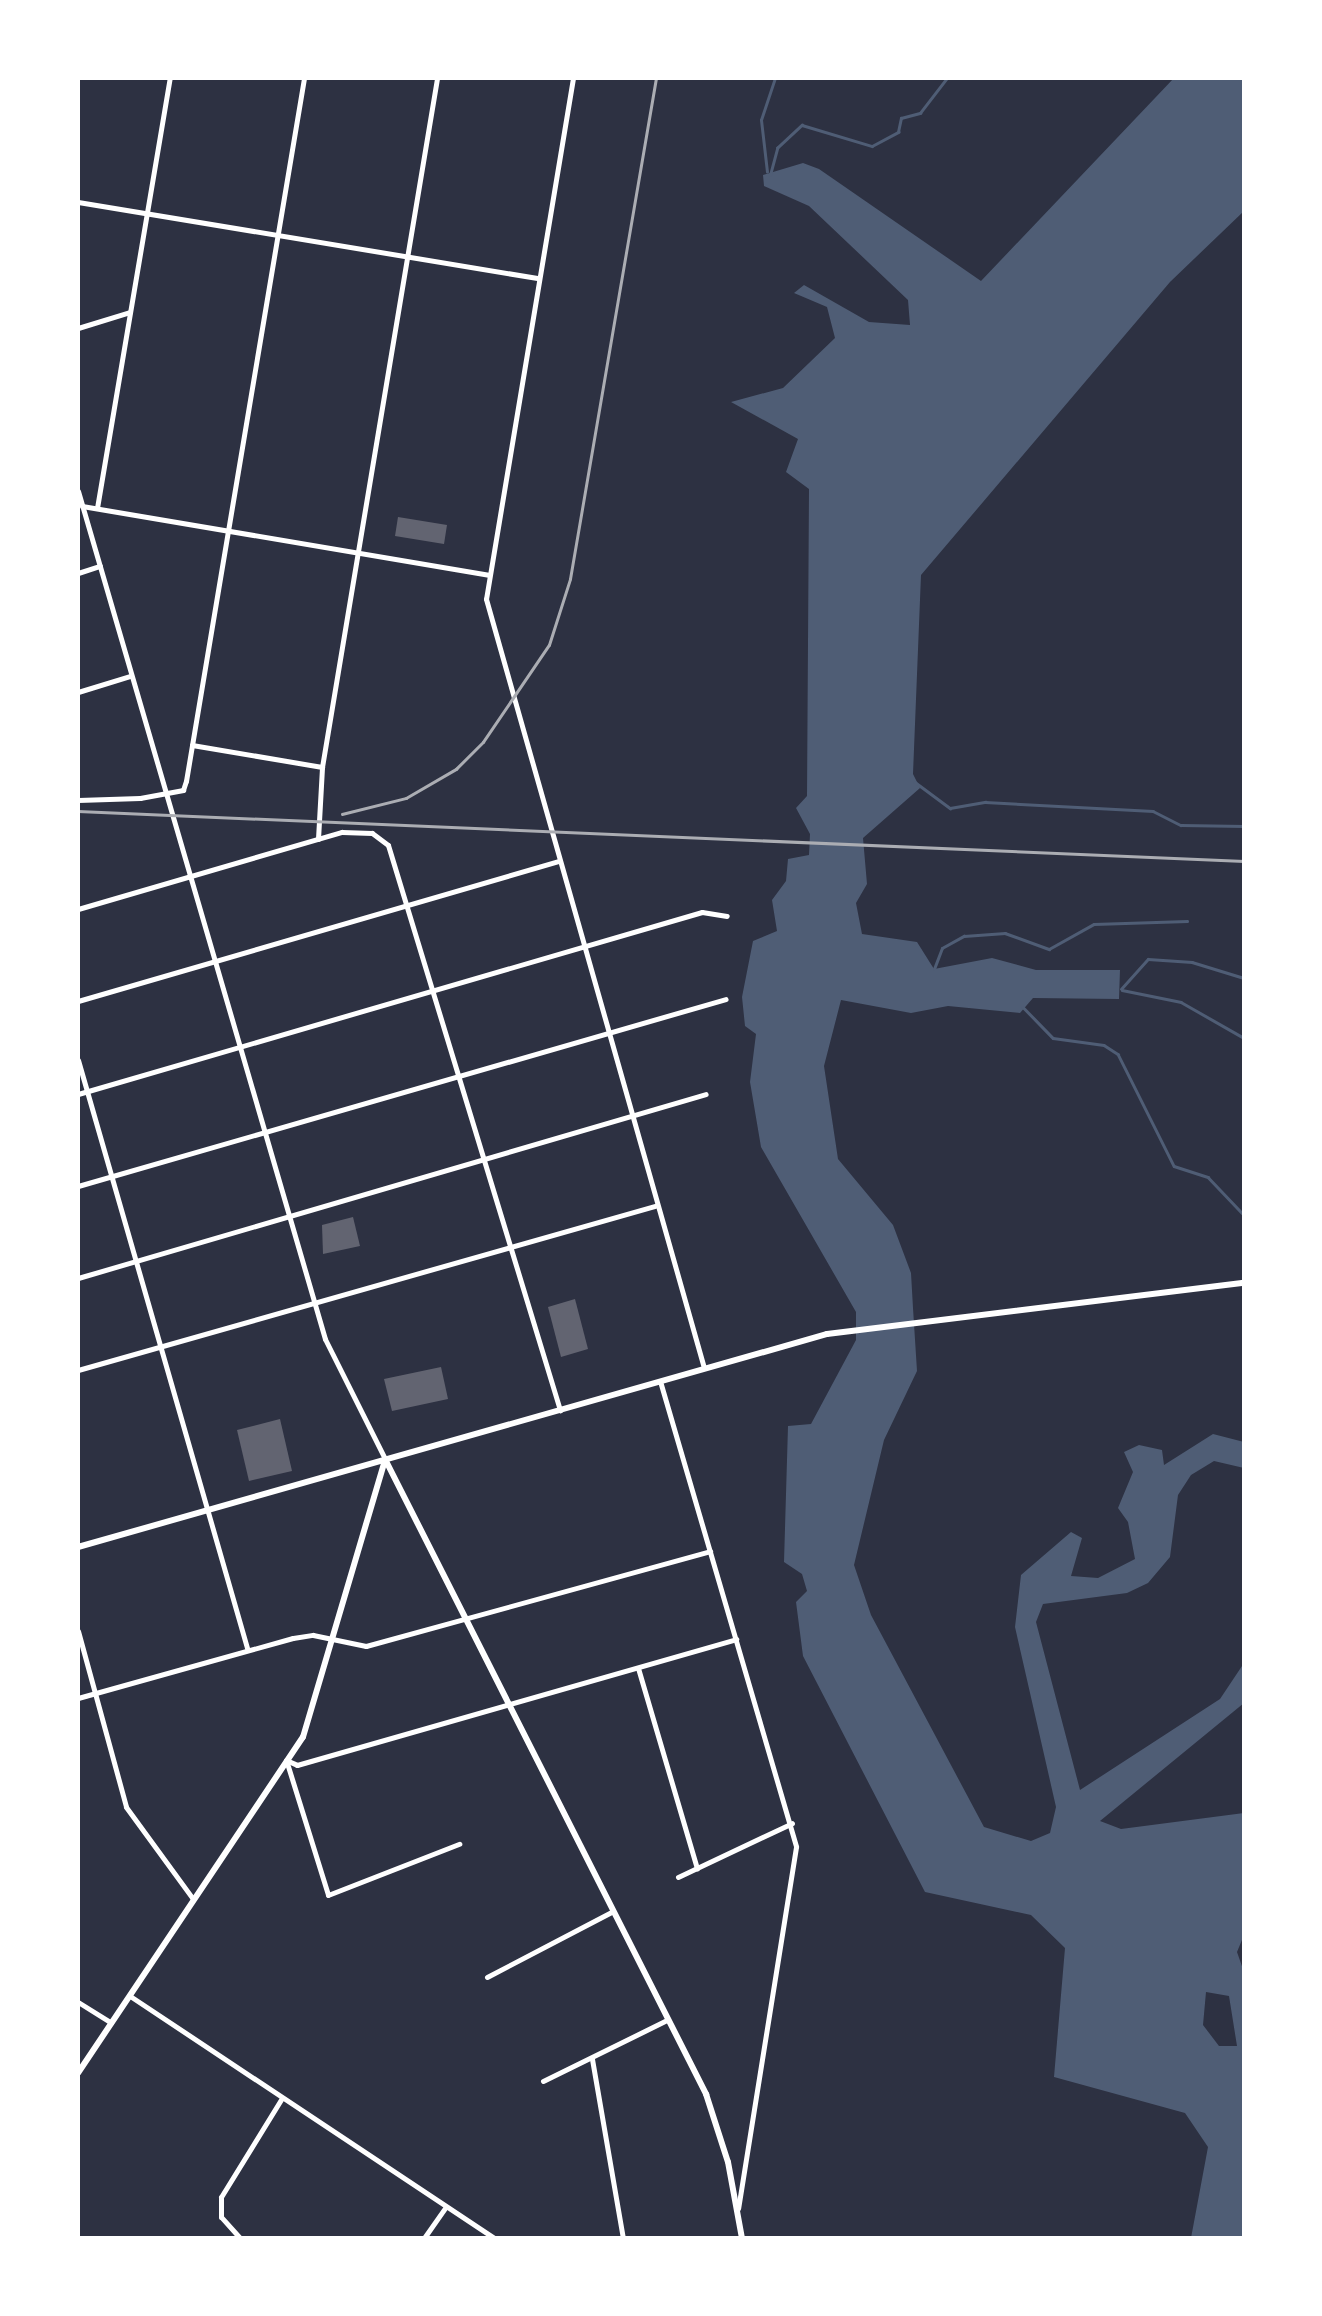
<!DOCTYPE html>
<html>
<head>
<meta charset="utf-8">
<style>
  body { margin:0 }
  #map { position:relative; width:1322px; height:2316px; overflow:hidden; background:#2d3142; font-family:Montserrat,sans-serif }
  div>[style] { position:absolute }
  .water>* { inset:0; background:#4f5d75 }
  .stream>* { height:2.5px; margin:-1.25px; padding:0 1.25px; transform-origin:1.25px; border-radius:1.25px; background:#4f5d75 }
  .building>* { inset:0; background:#626471 }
  .minor>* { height:5px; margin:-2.5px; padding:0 2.5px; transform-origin:2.5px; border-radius:2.5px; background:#fff }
  .tertiary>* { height:6px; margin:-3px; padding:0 3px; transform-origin:3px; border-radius:3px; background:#fff }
  .secondary>* { height:6px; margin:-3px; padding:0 3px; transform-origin:3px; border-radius:3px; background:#fff }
  .rail>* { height:2.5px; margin:-1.25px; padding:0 1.25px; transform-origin:1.25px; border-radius:1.25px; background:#abadb3 }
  span { translate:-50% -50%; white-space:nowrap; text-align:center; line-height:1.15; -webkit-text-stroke:10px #fff; paint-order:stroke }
  .frame { position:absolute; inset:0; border:80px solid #fff; pointer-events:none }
</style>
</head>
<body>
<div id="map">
  <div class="water">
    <i style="clip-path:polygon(evenodd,1174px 78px,1244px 78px,1244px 211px,1170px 282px,921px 575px,913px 774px,920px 788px,863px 838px,867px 884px,856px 903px,862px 934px,917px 942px,934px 969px,992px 958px,1036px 970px,1120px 970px,1119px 999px,1033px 998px,1020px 1013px,948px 1006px,911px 1013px,841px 1000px,824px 1066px,838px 1159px,893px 1225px,911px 1273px,913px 1308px,917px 1371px,884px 1440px,854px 1565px,871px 1615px,984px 1827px,1031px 1841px,1050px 1833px,1056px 1807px,1015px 1627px,1021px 1575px,1071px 1532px,1082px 1538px,1071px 1576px,1098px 1578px,1135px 1559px,1128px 1522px,1118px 1508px,1133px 1472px,1124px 1452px,1139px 1445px,1162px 1450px,1164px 1465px,1213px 1434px,1244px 1442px,1244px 1468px,1214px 1461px,1191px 1475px,1178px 1495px,1170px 1557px,1148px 1583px,1127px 1593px,1043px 1604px,1036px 1622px,1080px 1790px,1220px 1699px,1244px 1663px,1244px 1703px,1100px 1821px,1121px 1829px,1244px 1813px,1244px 1935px,1237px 1952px,1244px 1972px,1244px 2238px,1191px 2238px,1208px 2147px,1185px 2113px,1054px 2077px,1065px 1948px,1031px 1915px,925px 1892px,803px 1656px,796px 1602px,807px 1591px,802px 1574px,784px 1562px,788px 1426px,811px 1424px,856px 1340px,856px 1312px,761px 1147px,750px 1082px,756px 1034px,745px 1026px,742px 997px,753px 941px,777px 931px,772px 900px,786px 881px,788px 859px,809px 855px,810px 834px,796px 808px,807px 796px,809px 489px,786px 472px,798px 439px,731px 402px,783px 388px,835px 338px,827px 307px,794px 293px,804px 285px,869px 322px,910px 325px,908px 300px,809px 206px,764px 186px,763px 175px,803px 163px,819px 169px,981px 281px,1174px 78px,1206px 1992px,1229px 1996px,1237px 2046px,1219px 2046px,1203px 2025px,1206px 1992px)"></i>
  </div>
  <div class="stream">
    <i style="left:963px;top:78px;width:6px"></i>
    <i style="left:767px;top:172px;width:52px;rotate:-96.6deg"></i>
    <i style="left:761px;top:120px;width:44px;rotate:-71.6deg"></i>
    <i style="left:770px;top:175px;width:28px;rotate:-75deg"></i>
    <i style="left:777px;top:148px;width:34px;rotate:-43deg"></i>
    <i style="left:802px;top:125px;width:73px;rotate:16.7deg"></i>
    <i style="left:872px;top:146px;width:30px;rotate:-28deg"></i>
    <i style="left:898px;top:132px;width:14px;rotate:-78deg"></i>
    <i style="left:901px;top:118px;width:20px;rotate:-15deg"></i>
    <i style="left:920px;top:113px;width:44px;rotate:-52.4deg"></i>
    <i style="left:915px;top:782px;width:44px;rotate:36.6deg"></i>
    <i style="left:950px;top:808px;width:36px;rotate:-10deg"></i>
    <i style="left:985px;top:802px;width:168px;rotate:3.1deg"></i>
    <i style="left:1153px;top:811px;width:31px;rotate:27deg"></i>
    <i style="left:1181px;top:825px;width:63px;rotate:0.9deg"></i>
    <i style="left:934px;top:969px;width:22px;rotate:-69deg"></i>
    <i style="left:942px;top:948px;width:25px;rotate:-29deg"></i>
    <i style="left:964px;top:936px;width:41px;rotate:-4.2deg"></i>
    <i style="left:1005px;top:933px;width:47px;rotate:20deg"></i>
    <i style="left:1049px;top:949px;width:51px;rotate:-29.1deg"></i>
    <i style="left:1094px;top:924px;width:93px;rotate:-1.8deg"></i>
    <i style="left:1121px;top:989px;width:40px;rotate:-48deg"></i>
    <i style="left:1148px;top:959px;width:44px;rotate:3.9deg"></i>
    <i style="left:1192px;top:962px;width:54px;rotate:17.1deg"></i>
    <i style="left:1122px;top:990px;width:60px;rotate:11.5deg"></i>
    <i style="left:1181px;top:1002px;width:73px;rotate:29.7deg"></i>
    <i style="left:1023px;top:1007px;width:43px;rotate:45.9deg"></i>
    <i style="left:1053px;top:1038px;width:51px;rotate:7.8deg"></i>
    <i style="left:1104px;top:1045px;width:17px;rotate:33deg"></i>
    <i style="left:1118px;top:1054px;width:125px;rotate:63.4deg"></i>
    <i style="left:1174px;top:1166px;width:36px;rotate:18deg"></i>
    <i style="left:1208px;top:1177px;width:52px;rotate:46.5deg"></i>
  </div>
  <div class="building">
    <i style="clip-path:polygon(398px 517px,447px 525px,444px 544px,395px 536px)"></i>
    <i style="clip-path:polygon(353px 1217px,360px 1246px,323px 1254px,322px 1225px)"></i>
    <i style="clip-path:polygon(575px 1299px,588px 1349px,561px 1357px,548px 1307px)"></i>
    <i style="clip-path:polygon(441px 1367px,448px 1399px,392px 1411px,384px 1379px)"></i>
    <i style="clip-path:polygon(280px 1419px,292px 1471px,249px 1481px,237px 1430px)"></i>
  </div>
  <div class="minor">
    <i style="left:573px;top:78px;width:528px;rotate:99.48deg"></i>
    <i style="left:486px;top:599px;width:799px;rotate:74.17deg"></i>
    <i style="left:78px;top:202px;width:467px;rotate:9.4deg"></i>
    <i style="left:78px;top:328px;width:54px;rotate:-17.1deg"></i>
    <i style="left:78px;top:491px;width:883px;rotate:73.76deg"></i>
    <i style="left:325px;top:1339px;width:134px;rotate:63.4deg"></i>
    <i style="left:82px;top:506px;width:412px;rotate:9.6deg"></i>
    <i style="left:97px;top:508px;width:436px;rotate:-80.4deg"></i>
    <i style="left:78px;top:573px;width:23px;rotate:-18deg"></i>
    <i style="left:78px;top:692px;width:54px;rotate:-17.1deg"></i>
    <i style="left:192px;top:745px;width:132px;rotate:9.6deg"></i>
    <i style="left:78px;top:800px;width:62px;rotate:-1.8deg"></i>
    <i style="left:140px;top:798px;width:44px;rotate:-10.5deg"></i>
    <i style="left:183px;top:790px;width:9px;rotate:-72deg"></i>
    <i style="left:186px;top:781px;width:713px;rotate:-80.47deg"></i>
    <i style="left:318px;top:839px;width:72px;rotate:-86.8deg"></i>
    <i style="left:322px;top:767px;width:699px;rotate:-80.52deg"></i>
    <i style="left:78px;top:909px;width:275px;rotate:-16.3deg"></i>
    <i style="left:342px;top:832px;width:30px;rotate:2deg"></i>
    <i style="left:372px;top:833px;width:20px;rotate:37deg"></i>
    <i style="left:388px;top:845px;width:591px;rotate:73.07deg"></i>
    <i style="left:78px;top:1001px;width:501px;rotate:-16.23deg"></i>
    <i style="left:78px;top:1060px;width:612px;rotate:73.96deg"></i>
    <i style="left:78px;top:1094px;width:650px;rotate:-16.26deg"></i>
    <i style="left:702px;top:912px;width:25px;rotate:9deg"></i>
    <i style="left:78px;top:1186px;width:674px;rotate:-16.1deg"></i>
    <i style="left:78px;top:1278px;width:654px;rotate:-16.33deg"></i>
    <i style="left:78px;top:1370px;width:600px;rotate:-15.87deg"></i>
    <i style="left:660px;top:1381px;width:485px;rotate:73.7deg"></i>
    <i style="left:796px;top:1847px;width:366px;rotate:99.1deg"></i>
    <i style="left:78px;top:1631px;width:182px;rotate:74.7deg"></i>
    <i style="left:126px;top:1807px;width:114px;rotate:53.9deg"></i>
    <i style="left:638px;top:1668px;width:209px;rotate:73.6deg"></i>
    <i style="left:78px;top:1698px;width:223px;rotate:-15.6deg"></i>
    <i style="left:293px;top:1638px;width:20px;rotate:-9deg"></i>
    <i style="left:313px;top:1635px;width:54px;rotate:11.7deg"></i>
    <i style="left:366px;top:1646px;width:357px;rotate:-15.4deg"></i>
    <i style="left:286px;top:1760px;width:12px;rotate:24deg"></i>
    <i style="left:297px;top:1765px;width:457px;rotate:-16deg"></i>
    <i style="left:287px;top:1763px;width:138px;rotate:72.7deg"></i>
    <i style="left:328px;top:1895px;width:141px;rotate:-21.3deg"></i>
    <i style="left:678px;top:1877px;width:126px;rotate:-25.3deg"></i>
    <i style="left:487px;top:1977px;width:142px;rotate:-27.6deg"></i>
    <i style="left:130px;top:1996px;width:437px;rotate:33.6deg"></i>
    <i style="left:78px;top:2002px;width:39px;rotate:32deg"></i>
    <i style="left:592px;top:2059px;width:182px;rotate:80.2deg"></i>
    <i style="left:543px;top:2081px;width:138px;rotate:-26.2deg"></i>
    <i style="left:240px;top:2238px;width:28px;rotate:-132deg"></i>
    <i style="left:221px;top:2217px;width:20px;rotate:-90deg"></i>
    <i style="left:221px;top:2197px;width:116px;rotate:-58.4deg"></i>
    <i style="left:424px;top:2238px;width:38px;rotate:-55deg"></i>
  </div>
  <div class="tertiary">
    <i style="left:78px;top:2073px;width:404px;rotate:-56.2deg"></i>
    <i style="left:303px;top:1737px;width:289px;rotate:-73.5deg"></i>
  </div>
  <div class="secondary">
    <i style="left:385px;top:1459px;width:712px;rotate:63.18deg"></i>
    <i style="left:706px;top:2094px;width:71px;rotate:72.1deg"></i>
    <i style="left:728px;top:2162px;width:77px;rotate:79.6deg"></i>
    <i style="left:78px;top:1547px;width:779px;rotate:-15.87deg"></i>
    <i style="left:827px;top:1334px;width:420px;rotate:-7deg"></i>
  </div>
  <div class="rail">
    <i style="left:78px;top:811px;width:1167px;rotate:2.46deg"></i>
    <i style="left:342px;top:814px;width:66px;rotate:-14deg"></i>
    <i style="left:406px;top:798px;width:58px;rotate:-30.1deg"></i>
    <i style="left:456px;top:769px;width:38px;rotate:-45deg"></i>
    <i style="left:483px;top:742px;width:117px;rotate:-55.8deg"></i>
    <i style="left:549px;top:645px;width:69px;rotate:-72.3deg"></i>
    <i style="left:570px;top:579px;width:508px;rotate:-80.26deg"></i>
  </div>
  <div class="frame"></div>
</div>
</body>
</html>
